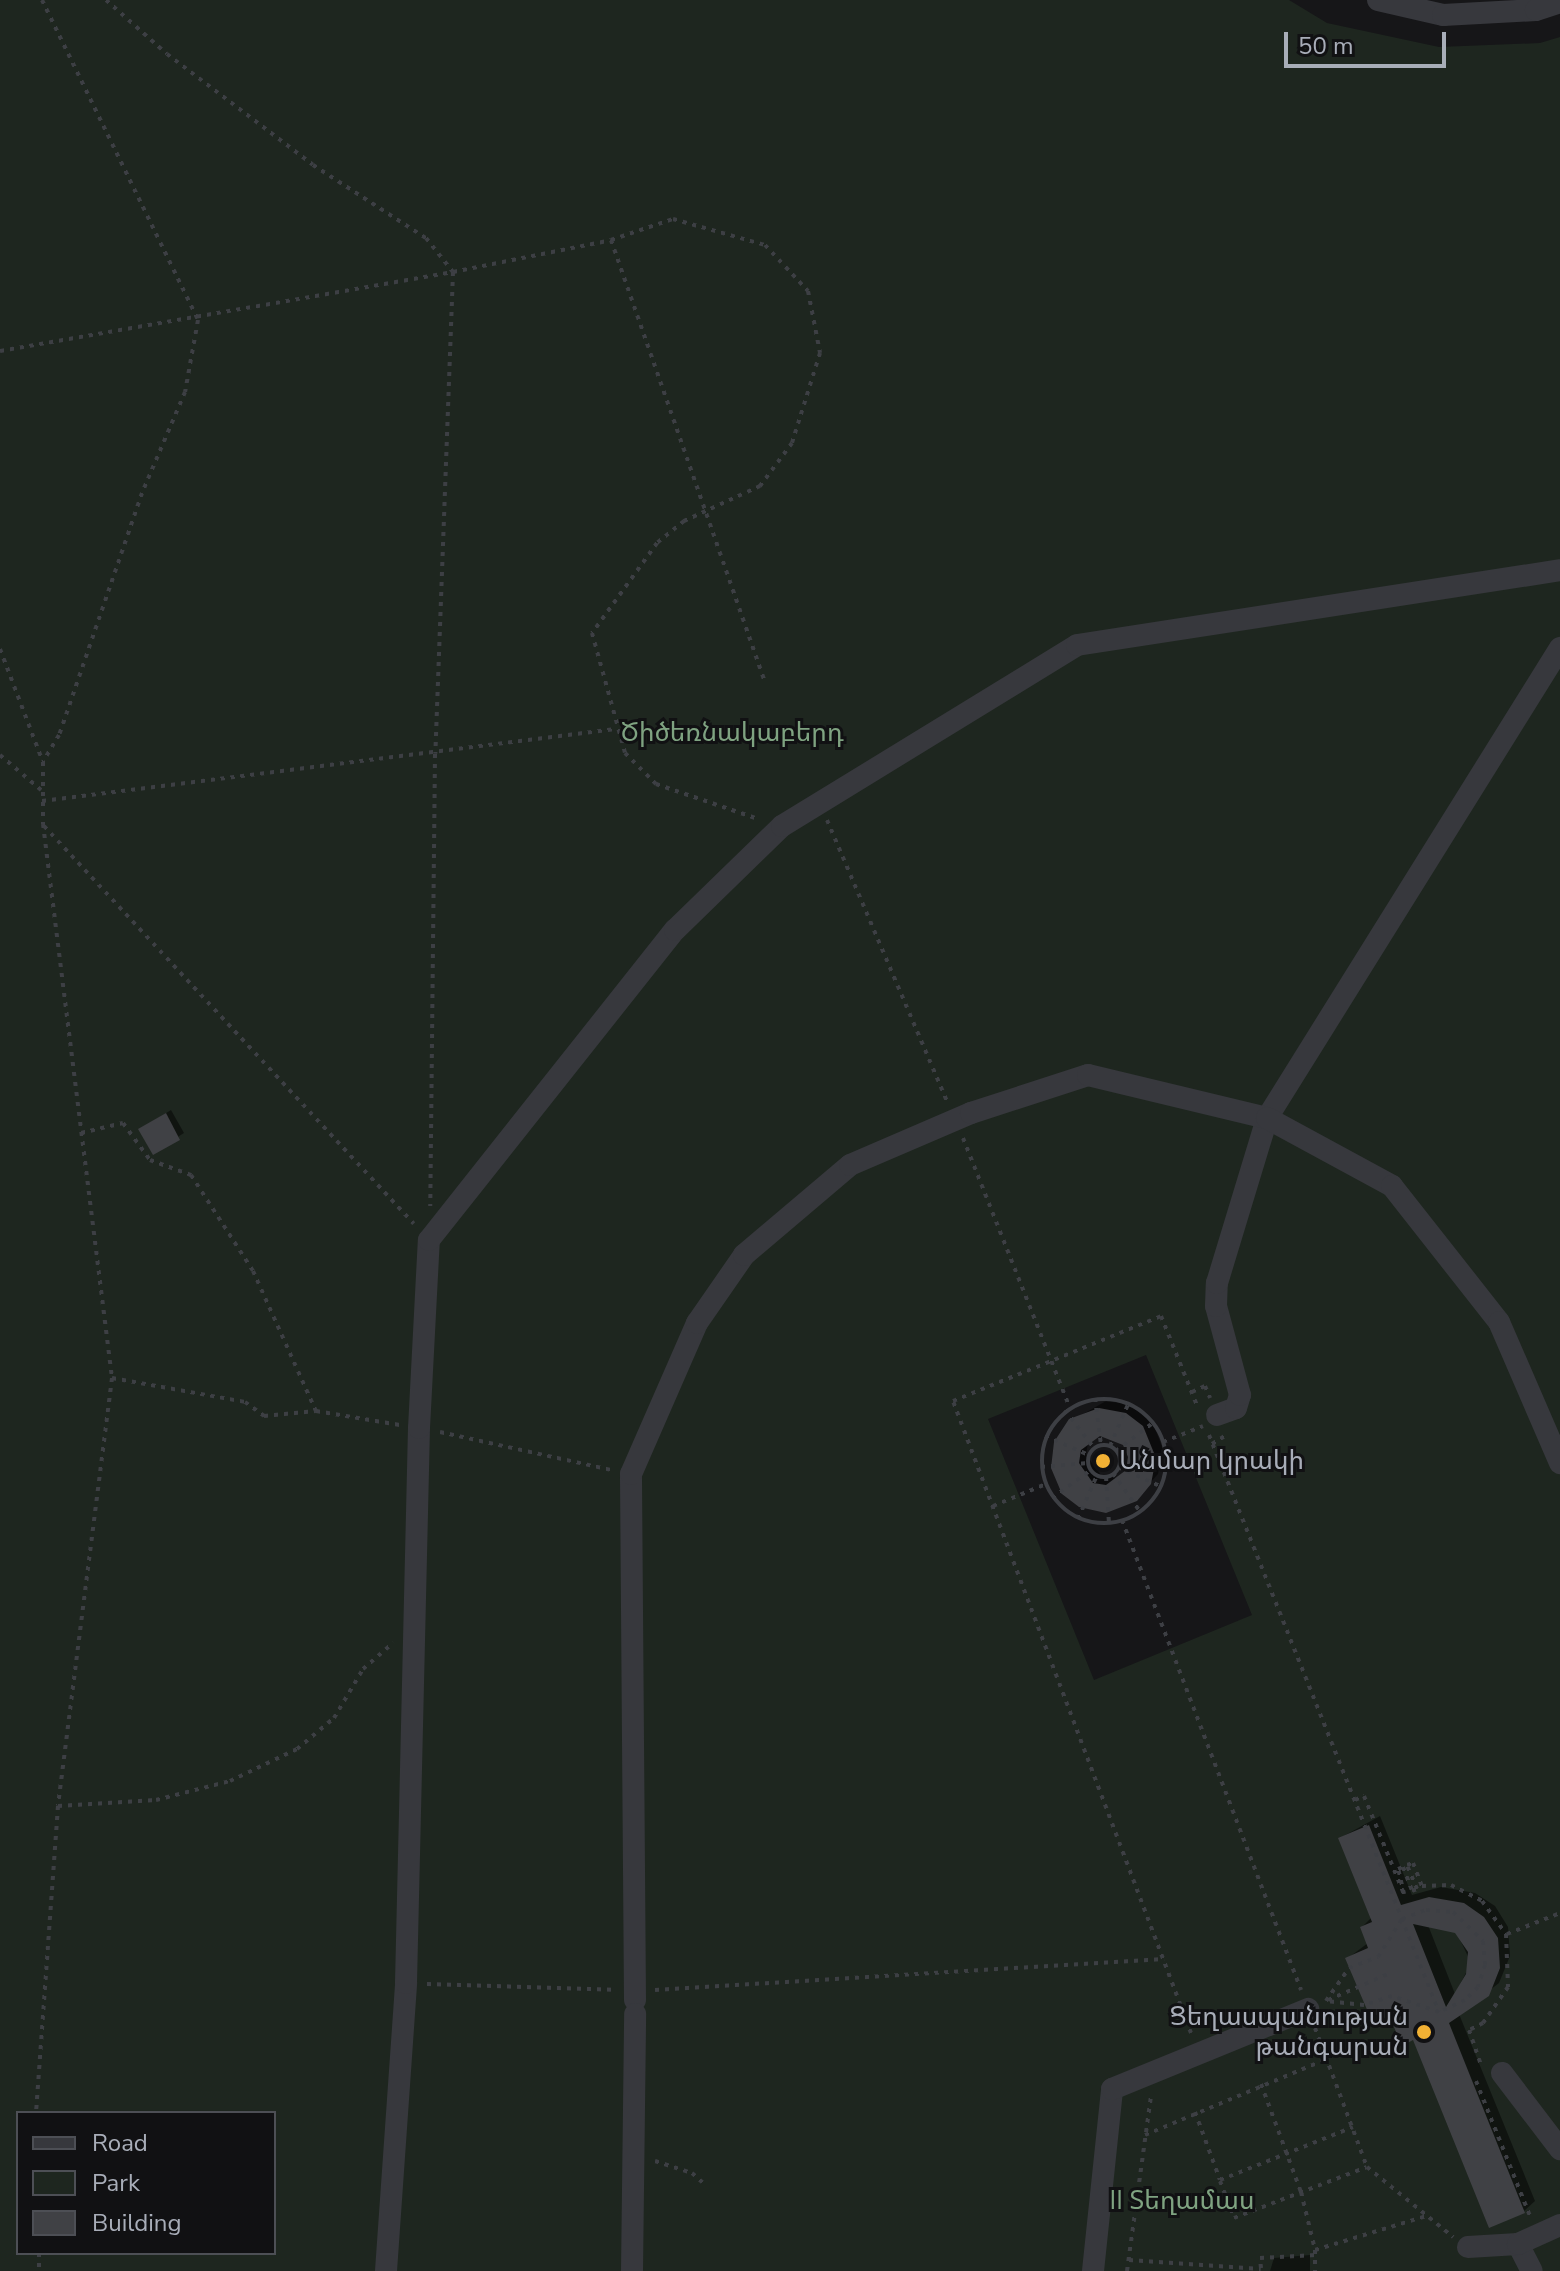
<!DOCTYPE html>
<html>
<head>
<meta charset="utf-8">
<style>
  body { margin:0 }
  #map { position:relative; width:1560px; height:2271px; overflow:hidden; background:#161618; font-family:"Nunito Sans","Noto Sans Armenian",sans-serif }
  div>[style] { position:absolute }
  .green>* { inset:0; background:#1e261f }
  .shadow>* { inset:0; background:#0007 }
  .building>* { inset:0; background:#404145 }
  .path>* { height:4px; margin-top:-2px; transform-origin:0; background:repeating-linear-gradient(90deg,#3d3f44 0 4px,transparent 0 10px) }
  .path>.ring { margin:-2px; padding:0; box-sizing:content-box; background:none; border:4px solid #3d3f44; border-radius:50% }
  .minor>* { height:22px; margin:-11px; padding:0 11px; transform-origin:11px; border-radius:11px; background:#37383d }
  .dots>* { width:22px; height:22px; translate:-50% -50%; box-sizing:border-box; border:4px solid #111113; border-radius:50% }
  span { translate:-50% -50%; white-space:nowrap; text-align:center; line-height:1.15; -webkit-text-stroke:6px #111113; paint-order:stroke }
  .park-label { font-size:26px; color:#7fa381 }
  .poi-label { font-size:26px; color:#a8adb8 }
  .left { translate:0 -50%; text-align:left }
  .right { translate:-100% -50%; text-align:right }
  .legend { position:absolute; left:16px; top:2111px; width:260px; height:144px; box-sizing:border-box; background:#111113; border:2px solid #4d4f55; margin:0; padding:10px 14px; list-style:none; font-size:24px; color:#a8adb8 }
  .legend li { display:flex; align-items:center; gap:16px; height:40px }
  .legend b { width:40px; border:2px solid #4d4f55 }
  .scale { position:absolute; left:1284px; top:32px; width:162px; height:36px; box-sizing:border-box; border:4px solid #a8adb8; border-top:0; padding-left:10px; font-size:24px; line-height:28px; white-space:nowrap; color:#a8adb8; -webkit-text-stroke:6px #111113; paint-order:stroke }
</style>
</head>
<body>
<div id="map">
  <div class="green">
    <i style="clip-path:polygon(evenodd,0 0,1289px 0,1327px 23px,1439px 47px,1540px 43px,1560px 37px,1560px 2271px,0 2271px,0 0,1146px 1355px,1252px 1615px,1094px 1680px,988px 1419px,1146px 1355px,0 0,18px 2113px,274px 2113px,274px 2253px,18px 2253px,18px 2113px)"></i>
  </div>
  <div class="shadow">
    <i style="clip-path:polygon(171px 1110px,184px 1133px,154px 1152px,141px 1129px)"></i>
    <i style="clip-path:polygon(evenodd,1106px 1401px,1135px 1405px,1151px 1418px,1163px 1449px,1158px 1474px,1144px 1490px,1085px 1508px,1071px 1421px,1106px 1401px,1100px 1434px,1124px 1444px,1130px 1457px,1128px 1468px,1116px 1478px,1101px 1475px,1086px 1455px,1088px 1443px,1100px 1434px)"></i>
    <i style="clip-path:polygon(evenodd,1380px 1816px,1412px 1895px,1441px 1887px,1475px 1893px,1495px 1906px,1508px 1927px,1510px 1956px,1499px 1983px,1459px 2014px,1535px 2201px,1524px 2211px,1414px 2038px,1348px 1958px,1368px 1943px,1362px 1927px,1372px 1917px,1340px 1838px,1380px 1816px,1428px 1925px,1456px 1931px,1471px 1963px,1455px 1994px,1428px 1925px)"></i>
    <i style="clip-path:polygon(1310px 2255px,1310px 2271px,1270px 2271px,1274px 2258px)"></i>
  </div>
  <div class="building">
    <i style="clip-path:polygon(166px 1113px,180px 1140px,153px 1155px,138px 1129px)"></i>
    <i style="clip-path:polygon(evenodd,1099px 1408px,1126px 1413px,1143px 1426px,1156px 1458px,1151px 1484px,1137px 1501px,1106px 1513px,1079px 1507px,1062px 1494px,1051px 1468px,1054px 1442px,1069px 1419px,1099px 1408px,1100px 1436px,1123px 1445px,1128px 1457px,1126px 1470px,1106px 1485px,1093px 1483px,1079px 1463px,1081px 1450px,1100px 1436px)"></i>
    <i style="clip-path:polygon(evenodd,1369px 1825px,1401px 1905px,1429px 1897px,1464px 1903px,1484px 1917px,1498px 1938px,1500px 1968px,1489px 1996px,1449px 2023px,1525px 2213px,1489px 2228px,1413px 2040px,1402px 2046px,1391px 2020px,1368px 2012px,1345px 1958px,1368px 1948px,1360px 1927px,1372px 1922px,1338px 1838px,1369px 1825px,1413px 1924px,1455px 1933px,1468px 1952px,1466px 1974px,1446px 2007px,1413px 1924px)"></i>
  </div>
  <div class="path">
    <i style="left:42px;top:0;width:356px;rotate:64deg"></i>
    <i style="left:198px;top:320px;width:73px;rotate:100.2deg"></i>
    <i style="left:185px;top:392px;width:110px;rotate:113.1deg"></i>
    <i style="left:142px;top:493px;width:256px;rotate:108.9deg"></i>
    <i style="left:59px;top:735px;width:31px;rotate:121deg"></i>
    <i style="left:106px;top:0;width:81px;rotate:41.5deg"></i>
    <i style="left:167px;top:54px;width:183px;rotate:37.2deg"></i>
    <i style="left:313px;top:165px;width:135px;rotate:32.9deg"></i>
    <i style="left:426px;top:238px;width:43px;rotate:51.5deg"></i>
    <i style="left:453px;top:272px;width:482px;rotate:92.1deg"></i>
    <i style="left:435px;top:754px;width:452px;rotate:90.6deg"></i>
    <i style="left:611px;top:240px;width:468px;rotate:70.8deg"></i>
    <i style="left:0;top:351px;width:460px;rotate:-9.9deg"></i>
    <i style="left:453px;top:272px;width:161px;rotate:-11.4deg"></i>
    <i style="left:611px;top:240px;width:65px;rotate:-18.7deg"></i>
    <i style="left:673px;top:219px;width:96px;rotate:15.8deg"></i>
    <i style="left:765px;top:245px;width:63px;rotate:46.9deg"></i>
    <i style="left:808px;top:291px;width:63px;rotate:79deg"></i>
    <i style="left:820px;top:353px;width:94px;rotate:107.3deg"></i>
    <i style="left:792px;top:443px;width:54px;rotate:126.7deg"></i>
    <i style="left:760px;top:486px;width:84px;rotate:155.3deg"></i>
    <i style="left:684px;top:521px;width:35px;rotate:141deg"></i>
    <i style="left:657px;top:543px;width:111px;rotate:125.8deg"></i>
    <i style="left:592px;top:633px;width:124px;rotate:74.6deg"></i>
    <i style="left:625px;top:753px;width:44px;rotate:45deg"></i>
    <i style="left:656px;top:784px;width:108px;rotate:18.9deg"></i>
    <i style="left:0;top:649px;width:121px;rotate:69.2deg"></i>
    <i style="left:43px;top:762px;width:62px;rotate:90deg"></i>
    <i style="left:43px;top:824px;width:558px;rotate:82.9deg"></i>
    <i style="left:112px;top:1378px;width:431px;rotate:97.2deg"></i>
    <i style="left:58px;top:1806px;width:308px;rotate:94.1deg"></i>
    <i style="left:0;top:755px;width:54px;rotate:40.5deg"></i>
    <i style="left:42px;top:801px;width:578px;rotate:-7.15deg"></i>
    <i style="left:827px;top:820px;width:308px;rotate:66.9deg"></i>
    <i style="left:44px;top:826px;width:543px;rotate:47.09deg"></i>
    <i style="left:81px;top:1133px;width:43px;rotate:-13.4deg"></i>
    <i style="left:123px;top:1123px;width:46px;rotate:53.9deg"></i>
    <i style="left:150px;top:1160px;width:44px;rotate:20.1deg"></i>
    <i style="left:191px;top:1175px;width:114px;rotate:57.1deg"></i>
    <i style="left:253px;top:1271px;width:154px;rotate:65.8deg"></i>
    <i style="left:963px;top:1138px;width:290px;rotate:68.4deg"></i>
    <i style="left:112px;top:1378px;width:135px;rotate:10.2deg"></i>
    <i style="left:245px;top:1402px;width:24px;rotate:36deg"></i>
    <i style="left:264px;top:1416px;width:52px;rotate:-5.5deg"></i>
    <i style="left:316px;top:1411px;width:85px;rotate:9.5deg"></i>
    <i style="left:1192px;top:1392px;width:14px;rotate:-25deg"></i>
    <i style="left:1205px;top:1386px;width:13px;rotate:67deg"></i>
    <i style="left:1095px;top:1398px;width:47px;rotate:82.7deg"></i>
    <i class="ring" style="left:1042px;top:1399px;width:120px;height:120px"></i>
    <i style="left:1065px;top:1410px;width:48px;rotate:52.7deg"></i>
    <i style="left:440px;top:1432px;width:176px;rotate:12.5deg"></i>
    <i style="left:1209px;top:1435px;width:621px;rotate:68.27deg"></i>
    <i style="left:1045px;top:1436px;width:48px;rotate:23.4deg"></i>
    <i style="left:1163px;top:1442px;width:43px;rotate:-21.8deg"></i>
    <i style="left:1212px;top:1444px;width:15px;rotate:-32deg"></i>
    <i class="ring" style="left:1088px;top:1445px;width:28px;height:28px"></i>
    <i style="left:1110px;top:1446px;width:48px;rotate:-66.6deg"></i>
    <i style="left:1116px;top:1451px;width:48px;rotate:-37.3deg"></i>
    <i style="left:1119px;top:1459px;width:48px;rotate:-4.8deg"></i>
    <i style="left:1041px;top:1467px;width:47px;rotate:-4.9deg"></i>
    <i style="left:1118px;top:1467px;width:48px;rotate:24.4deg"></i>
    <i style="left:1113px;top:1473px;width:49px;rotate:55deg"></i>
    <i style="left:1106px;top:1477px;width:47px;rotate:86.3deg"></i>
    <i style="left:1052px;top:1498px;width:48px;rotate:-35.7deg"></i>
    <i style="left:993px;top:1506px;width:57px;rotate:-22.5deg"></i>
    <i style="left:1078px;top:1519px;width:48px;rotate:-66.6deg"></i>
    <i style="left:1122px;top:1520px;width:503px;rotate:69.15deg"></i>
    <i style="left:1355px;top:1800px;width:10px;rotate:-24deg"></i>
    <i style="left:1364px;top:1796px;width:106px;rotate:67.8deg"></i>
    <i style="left:1404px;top:1894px;width:26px;rotate:-103deg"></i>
    <i style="left:1398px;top:1869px;width:5px;rotate:-22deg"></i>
    <i style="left:1403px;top:1867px;width:26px;rotate:69deg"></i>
    <i style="left:1412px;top:1891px;width:5px;rotate:-22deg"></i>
    <i style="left:1417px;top:1889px;width:26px;rotate:-113deg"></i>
    <i style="left:1407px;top:1865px;width:6px;rotate:-18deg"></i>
    <i style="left:1413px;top:1863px;width:25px;rotate:69deg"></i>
    <i style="left:1422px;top:1886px;width:29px;rotate:-2deg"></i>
    <i style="left:1451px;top:1885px;width:35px;rotate:27deg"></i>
    <i style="left:1482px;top:1901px;width:41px;rotate:54deg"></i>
    <i style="left:1506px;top:1934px;width:53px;rotate:87.8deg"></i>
    <i style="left:1508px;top:1987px;width:44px;rotate:124.8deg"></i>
    <i style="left:1483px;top:2023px;width:16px;rotate:153deg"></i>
    <i style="left:1469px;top:2030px;width:36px;rotate:71deg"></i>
    <i style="left:58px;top:1806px;width:98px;rotate:-3.5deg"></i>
    <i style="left:156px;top:1800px;width:76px;rotate:-14.4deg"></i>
    <i style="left:230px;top:1781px;width:74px;rotate:-25.5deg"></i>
    <i style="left:297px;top:1749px;width:48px;rotate:-40deg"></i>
    <i style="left:334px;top:1718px;width:57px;rotate:-59.4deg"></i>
    <i style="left:363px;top:1669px;width:40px;rotate:-41deg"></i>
    <i style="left:1426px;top:1910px;width:27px;rotate:4deg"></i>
    <i style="left:1453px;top:1912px;width:42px;rotate:44deg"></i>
    <i style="left:1483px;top:1941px;width:24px;rotate:85deg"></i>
    <i style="left:1485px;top:1965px;width:23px;rotate:108deg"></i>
    <i style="left:1478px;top:1987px;width:18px;rotate:135deg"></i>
    <i style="left:1465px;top:2000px;width:29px;rotate:155deg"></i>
    <i style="left:1439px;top:2012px;width:50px;rotate:-161.2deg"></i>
    <i style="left:1392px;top:1996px;width:29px;rotate:162deg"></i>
    <i style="left:1364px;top:2005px;width:38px;rotate:-174deg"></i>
    <i style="left:1326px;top:2001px;width:40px;rotate:-55.1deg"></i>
    <i style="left:1349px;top:1968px;width:31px;rotate:-21deg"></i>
    <i style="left:1378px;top:1957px;width:45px;rotate:-57.7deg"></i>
    <i style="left:1402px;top:1919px;width:26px;rotate:-21deg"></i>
    <i style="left:1507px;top:1934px;width:57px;rotate:-21.6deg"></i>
    <i style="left:427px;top:1984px;width:187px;rotate:1.8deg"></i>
    <i style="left:655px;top:1990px;width:510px;rotate:-3.49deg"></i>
    <i style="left:1328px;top:2000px;width:65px;rotate:-23.4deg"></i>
    <i style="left:1315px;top:2028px;width:148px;rotate:69.5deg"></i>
    <i style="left:1367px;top:2167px;width:111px;rotate:39.1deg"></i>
    <i style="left:1191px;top:2033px;width:675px;rotate:-110.64deg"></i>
    <i style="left:953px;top:1401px;width:225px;rotate:-22.2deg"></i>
    <i style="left:1161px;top:1316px;width:99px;rotate:68.1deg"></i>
    <i style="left:1476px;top:2081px;width:145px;rotate:68.2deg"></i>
    <i style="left:1261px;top:2084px;width:115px;rotate:69.7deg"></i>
    <i style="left:1301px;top:2192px;width:60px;rotate:76.4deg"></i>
    <i style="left:1315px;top:2250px;width:21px;rotate:90deg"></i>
    <i style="left:1195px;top:2112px;width:72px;rotate:69.8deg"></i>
    <i style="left:1220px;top:2180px;width:143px;rotate:-21.7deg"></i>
    <i style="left:1145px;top:2135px;width:197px;rotate:-22.7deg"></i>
    <i style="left:655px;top:2161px;width:39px;rotate:18deg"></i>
    <i style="left:692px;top:2173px;width:15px;rotate:42deg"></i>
    <i style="left:1220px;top:2181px;width:40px;rotate:69deg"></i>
    <i style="left:1234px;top:2218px;width:142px;rotate:-21deg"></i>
    <i style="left:1315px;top:2250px;width:116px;rotate:-17deg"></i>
    <i style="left:39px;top:2253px;width:18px;rotate:90deg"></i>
    <i style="left:1129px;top:2260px;width:132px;rotate:3.9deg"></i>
    <i style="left:1261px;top:2268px;width:10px;rotate:-96deg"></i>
    <i style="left:1260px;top:2258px;width:56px;rotate:-3.1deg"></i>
    <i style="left:1127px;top:2271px;width:178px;rotate:-82.2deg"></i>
  </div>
  <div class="minor">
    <i style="left:1378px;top:0;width:67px;rotate:13deg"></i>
    <i style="left:1443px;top:15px;width:93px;rotate:-3.1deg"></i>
    <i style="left:1536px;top:10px;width:25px;rotate:-18deg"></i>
    <i style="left:1217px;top:1415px;width:20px;rotate:-20deg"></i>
    <i style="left:1236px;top:1408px;width:14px;rotate:-73deg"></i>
    <i style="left:1240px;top:1395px;width:92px;rotate:-105.1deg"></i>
    <i style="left:1216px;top:1306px;width:23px;rotate:-88deg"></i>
    <i style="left:1217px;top:1283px;width:172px;rotate:-73.1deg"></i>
    <i style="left:1267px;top:1118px;width:554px;rotate:-58.06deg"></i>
    <i style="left:635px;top:2000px;width:526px;rotate:-90.44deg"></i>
    <i style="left:631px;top:1474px;width:165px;rotate:-66.4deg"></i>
    <i style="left:697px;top:1323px;width:83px;rotate:-55.3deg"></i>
    <i style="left:744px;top:1255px;width:139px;rotate:-40.3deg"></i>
    <i style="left:850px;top:1165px;width:132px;rotate:-23.3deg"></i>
    <i style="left:971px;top:1113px;width:123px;rotate:-18deg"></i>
    <i style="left:1088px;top:1075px;width:184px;rotate:13.5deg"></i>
    <i style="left:1267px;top:1118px;width:142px;rotate:28.5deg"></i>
    <i style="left:1392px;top:1186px;width:173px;rotate:51.8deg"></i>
    <i style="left:1499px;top:1322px;width:154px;rotate:66.6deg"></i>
    <i style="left:1502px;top:2073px;width:96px;rotate:52.7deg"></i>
    <i style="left:1518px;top:2244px;width:30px;rotate:63deg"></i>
    <i style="left:1468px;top:2247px;width:50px;rotate:-3.4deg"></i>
    <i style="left:1518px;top:2244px;width:46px;rotate:-24.3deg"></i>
    <i style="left:386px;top:2271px;width:289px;rotate:-86deg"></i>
    <i style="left:406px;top:1983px;width:555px;rotate:-88.66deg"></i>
    <i style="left:419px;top:1428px;width:188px;rotate:-87deg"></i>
    <i style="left:429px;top:1240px;width:396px;rotate:-51.6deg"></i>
    <i style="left:675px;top:930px;width:149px;rotate:-44.2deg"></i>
    <i style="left:782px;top:826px;width:346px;rotate:-31.5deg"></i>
    <i style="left:1077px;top:645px;width:489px;rotate:-8.8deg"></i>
    <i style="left:632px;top:2271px;width:257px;rotate:-89.3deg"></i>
    <i style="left:1093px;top:2271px;width:183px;rotate:-84deg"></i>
    <i style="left:1112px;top:2089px;width:212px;rotate:-22.2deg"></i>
  </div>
  <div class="dots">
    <i style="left:1103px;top:1461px;background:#f2b134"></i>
    <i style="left:1424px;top:2032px;background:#f2b134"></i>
  </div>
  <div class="park-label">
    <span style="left:732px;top:733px">Ծիծեռնակաբերդ</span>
    <span style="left:1182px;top:2201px">II Տեղամաս</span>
  </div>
  <div class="poi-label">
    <span class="left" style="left:1119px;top:1461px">Անմար կրակի</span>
    <span class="right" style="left:1408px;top:2032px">Ցեղասպանության<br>թանգարան</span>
  </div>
  <ul class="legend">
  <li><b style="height:10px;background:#37383d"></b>Road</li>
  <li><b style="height:22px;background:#1e261f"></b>Park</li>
  <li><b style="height:22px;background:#404145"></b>Building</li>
  </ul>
  <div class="scale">50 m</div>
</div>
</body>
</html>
